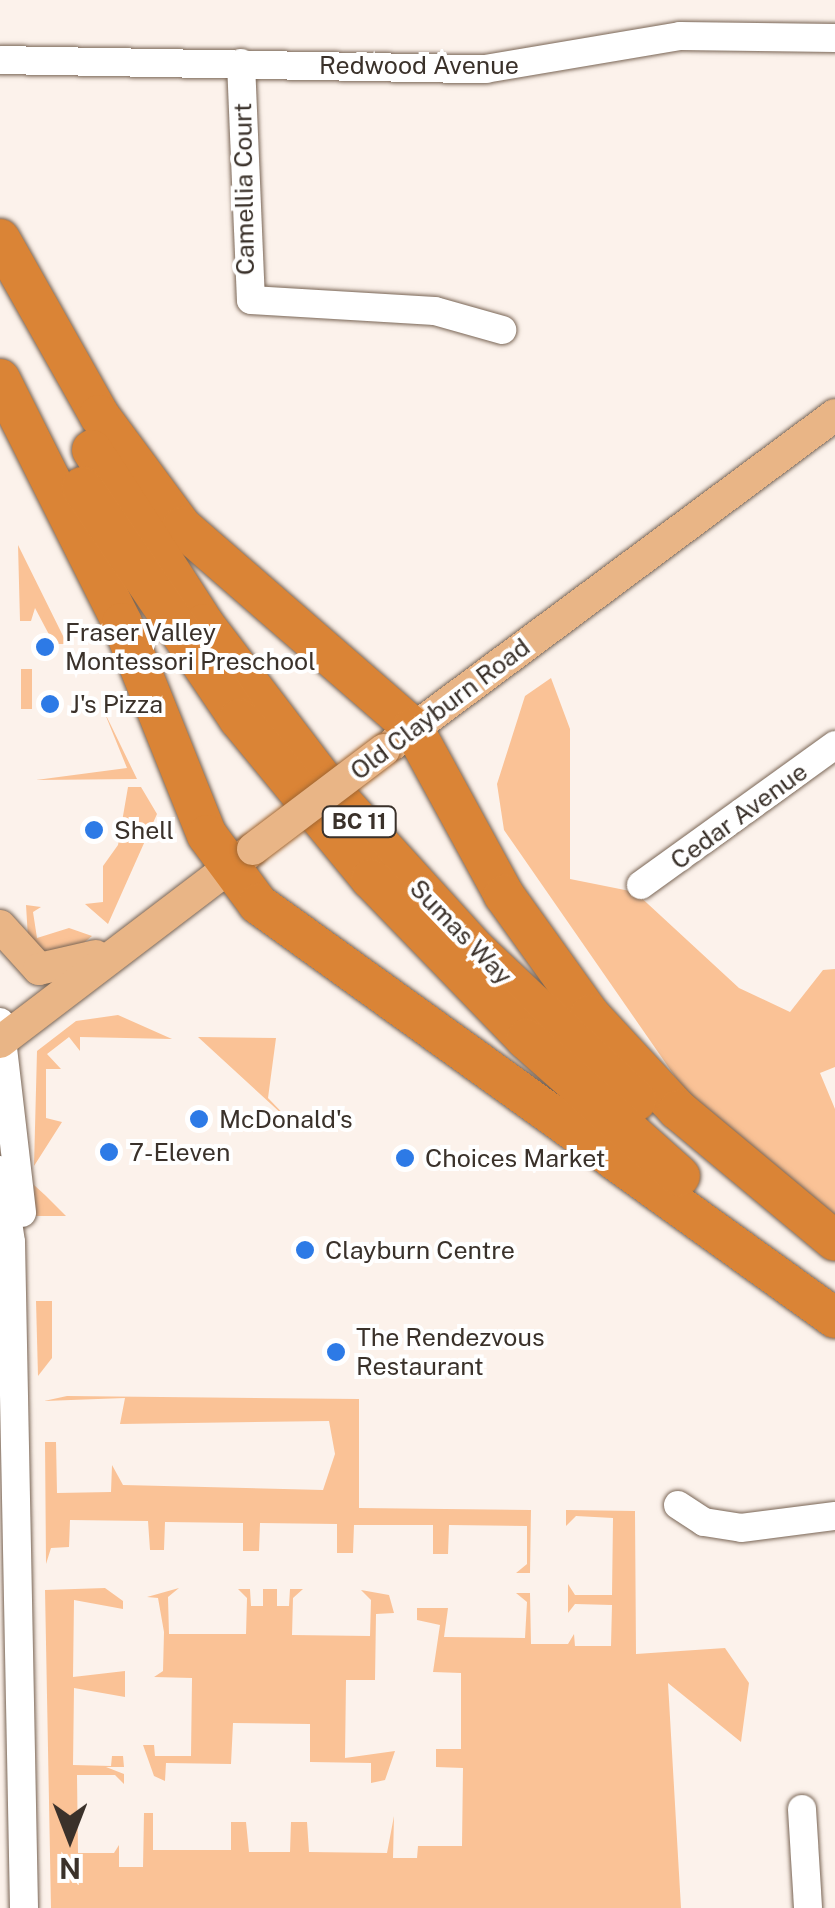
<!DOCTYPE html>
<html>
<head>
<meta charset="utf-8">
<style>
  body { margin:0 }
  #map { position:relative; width:835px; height:1908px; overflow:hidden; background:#fcf2eb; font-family:"Public Sans",sans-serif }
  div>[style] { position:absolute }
  .green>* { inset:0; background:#fac296 }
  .roads { filter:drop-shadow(0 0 2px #796555) drop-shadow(0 0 2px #796555) }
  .minor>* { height:28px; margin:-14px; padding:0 14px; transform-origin:14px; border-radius:14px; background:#fff }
  .major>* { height:32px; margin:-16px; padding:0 16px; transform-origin:16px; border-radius:16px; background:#e9b586 }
  .highway>* { height:40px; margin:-20px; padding:0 20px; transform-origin:20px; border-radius:20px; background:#da8436 }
  .bridges { filter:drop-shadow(0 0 2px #a26732) drop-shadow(0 0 2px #a26732) }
  .major-bridge>* { height:32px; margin:-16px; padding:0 16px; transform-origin:16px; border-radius:16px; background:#e9b586 }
  .dots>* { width:28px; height:28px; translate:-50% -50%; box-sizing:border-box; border:5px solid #fff; border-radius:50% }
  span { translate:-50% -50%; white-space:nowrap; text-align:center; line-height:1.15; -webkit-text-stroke:8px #fff; paint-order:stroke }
  .shield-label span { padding:2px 8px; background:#fff; border:2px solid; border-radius:8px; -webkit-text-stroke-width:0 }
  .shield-label { font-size:22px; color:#3a312a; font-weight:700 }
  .street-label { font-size:25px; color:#3a312a }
  .poi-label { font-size:25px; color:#3a312a }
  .left { translate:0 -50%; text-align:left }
  .north { position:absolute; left:20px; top:1788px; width:100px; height:100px; -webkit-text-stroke:8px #fff; paint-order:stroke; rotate:180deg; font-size:28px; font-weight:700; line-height:40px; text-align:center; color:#3a312a }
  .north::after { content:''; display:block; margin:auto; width:35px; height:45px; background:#3a312a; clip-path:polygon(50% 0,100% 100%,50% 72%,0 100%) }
</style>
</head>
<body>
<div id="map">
  <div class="green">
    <i style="clip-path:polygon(18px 545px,67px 644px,54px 644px,35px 608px,31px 621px,20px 621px)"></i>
    <i style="clip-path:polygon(21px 669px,32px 669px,32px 709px,21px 709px)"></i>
    <i style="clip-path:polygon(551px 678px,570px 729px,570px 879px,635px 892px,739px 988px,790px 1012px,823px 970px,835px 969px,835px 1067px,820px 1073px,835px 1109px,835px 1218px,710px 1127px,504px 830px,497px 784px,525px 696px)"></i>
    <i style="clip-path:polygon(103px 709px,137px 779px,36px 780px,127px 768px)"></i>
    <i style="clip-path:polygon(128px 787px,141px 787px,157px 814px,108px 924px,85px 904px,103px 902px,103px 866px,118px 845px)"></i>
    <i style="clip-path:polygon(26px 905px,41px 907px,33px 912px,37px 938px,69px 928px,92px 936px,75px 950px,47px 953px,28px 938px)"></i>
    <i style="clip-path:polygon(118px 1015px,172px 1039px,80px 1037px,80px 1051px,69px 1037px,47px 1054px,61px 1069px,46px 1069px,46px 1118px,62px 1122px,34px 1166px,37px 1051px,76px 1021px)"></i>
    <i style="clip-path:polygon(198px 1037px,276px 1038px,268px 1098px,295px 1126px)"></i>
    <i style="clip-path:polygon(34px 1185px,46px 1196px,66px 1216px,35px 1216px)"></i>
    <i style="clip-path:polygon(36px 1301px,52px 1301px,52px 1358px,38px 1376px)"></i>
    <i style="clip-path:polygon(67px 1396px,359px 1399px,359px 1508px,531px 1510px,530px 1573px,516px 1573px,527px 1564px,527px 1526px,449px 1525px,448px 1554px,433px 1554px,433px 1525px,354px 1525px,353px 1553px,337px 1553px,337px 1524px,260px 1523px,259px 1551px,243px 1551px,243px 1523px,165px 1522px,164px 1550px,150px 1550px,148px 1521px,70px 1520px,69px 1547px,51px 1548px,46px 1564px,45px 1442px,56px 1442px,57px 1493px,111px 1492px,112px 1465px,123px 1485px,323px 1490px,335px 1454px,329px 1421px,120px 1424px,125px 1398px,44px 1401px)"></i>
    <i style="clip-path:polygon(566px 1510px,635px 1511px,636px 1654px,725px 1648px,749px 1683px,741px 1742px,668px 1683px,681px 1908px,51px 1908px,45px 1590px,105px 1588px,123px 1601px,123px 1609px,74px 1600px,73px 1677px,125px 1671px,125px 1697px,74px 1688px,73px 1765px,111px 1766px,112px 1756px,123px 1756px,124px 1767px,106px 1767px,124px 1774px,124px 1784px,115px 1775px,77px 1775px,78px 1853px,114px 1853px,119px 1845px,119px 1867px,143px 1867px,144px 1813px,153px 1813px,153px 1850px,231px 1850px,231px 1822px,246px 1822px,249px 1852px,290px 1852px,291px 1822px,307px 1822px,309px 1852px,387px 1853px,394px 1816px,393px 1858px,417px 1858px,418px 1846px,462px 1846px,463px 1768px,436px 1767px,436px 1749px,461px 1749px,461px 1673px,433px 1672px,440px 1625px,417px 1620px,417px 1608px,448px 1608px,444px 1637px,525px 1638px,527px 1602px,516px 1593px,530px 1593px,531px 1644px,568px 1644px,574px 1634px,575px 1646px,611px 1646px,612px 1605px,575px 1604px,568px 1613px,568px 1584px,575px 1595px,612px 1595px,613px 1518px,576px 1516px,566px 1526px)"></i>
    <i style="clip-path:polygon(179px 1588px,168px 1597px,169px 1634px,246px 1634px,247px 1598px,238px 1589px,250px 1589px,251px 1606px,263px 1606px,263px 1589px,277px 1589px,277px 1606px,289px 1606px,290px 1589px,303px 1589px,293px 1598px,292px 1635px,370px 1636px,371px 1600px,361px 1590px,389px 1595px,394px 1613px,376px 1614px,375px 1680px,346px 1680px,345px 1758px,395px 1751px,385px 1780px,371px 1783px,371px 1763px,310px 1762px,310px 1724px,233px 1723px,231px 1764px,166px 1763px,165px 1781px,154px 1776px,143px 1745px,154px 1745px,155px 1756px,191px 1756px,192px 1678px,154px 1677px,163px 1671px,164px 1632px,158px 1598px,147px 1597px)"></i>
  </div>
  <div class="roads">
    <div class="minor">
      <i style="left:0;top:60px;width:485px;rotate:1.1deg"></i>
      <i style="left:485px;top:69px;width:198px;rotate:-9.6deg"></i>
      <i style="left:680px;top:36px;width:155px;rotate:0.7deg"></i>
      <i style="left:241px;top:63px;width:237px;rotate:87.6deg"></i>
      <i style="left:251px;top:300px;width:184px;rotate:3.4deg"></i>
      <i style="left:435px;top:311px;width:70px;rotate:15.8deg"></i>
      <i style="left:641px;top:885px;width:239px;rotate:-35.8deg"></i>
      <i style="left:0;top:1022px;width:192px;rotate:83.4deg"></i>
      <i style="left:0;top:1170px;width:73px;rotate:81.3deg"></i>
      <i style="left:11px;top:1242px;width:666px;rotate:88.88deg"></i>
      <i style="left:678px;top:1505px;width:31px;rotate:33deg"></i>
      <i style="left:704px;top:1522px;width:37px;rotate:9deg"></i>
      <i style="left:741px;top:1528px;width:95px;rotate:-7.3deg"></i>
      <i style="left:802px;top:1809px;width:99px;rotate:86.5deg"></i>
    </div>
    <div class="major">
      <i style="left:393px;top:744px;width:551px;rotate:-36.66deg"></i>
      <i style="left:0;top:926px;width:58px;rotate:47.8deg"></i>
      <i style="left:39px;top:969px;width:58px;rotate:-12.8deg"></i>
      <i style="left:0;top:1042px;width:313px;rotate:-37.3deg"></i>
    </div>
    <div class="highway">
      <i style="left:0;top:239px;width:202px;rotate:60.6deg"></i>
      <i style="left:99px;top:415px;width:139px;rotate:53.5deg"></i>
      <i style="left:182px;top:527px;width:306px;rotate:41deg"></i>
      <i style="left:413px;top:728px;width:190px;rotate:61.4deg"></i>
      <i style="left:504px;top:895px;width:148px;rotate:54.4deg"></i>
      <i style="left:590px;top:1015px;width:129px;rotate:47.2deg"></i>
      <i style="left:678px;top:1110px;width:204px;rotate:39.8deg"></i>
      <i style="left:0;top:379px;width:273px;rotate:63.4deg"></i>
      <i style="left:122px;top:623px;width:228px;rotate:68.2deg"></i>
      <i style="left:207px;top:835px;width:86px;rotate:53.5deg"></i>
      <i style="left:258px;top:904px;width:710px;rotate:35.66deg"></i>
      <i style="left:92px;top:450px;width:207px;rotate:57.2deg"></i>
      <i style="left:204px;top:624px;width:205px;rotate:52.7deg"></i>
      <i style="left:328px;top:787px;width:220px;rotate:47.8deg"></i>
      <i style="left:476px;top:950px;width:220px;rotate:43.3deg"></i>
      <i style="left:82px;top:487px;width:280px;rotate:55.9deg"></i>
      <i style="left:239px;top:719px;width:207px;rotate:50.5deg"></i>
      <i style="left:371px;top:879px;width:223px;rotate:45.9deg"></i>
      <i style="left:526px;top:1039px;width:206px;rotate:41.7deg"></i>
    </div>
  </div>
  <div class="bridges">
    <div class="major-bridge">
      <i style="left:253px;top:849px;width:164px;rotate:-37.1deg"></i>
    </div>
  </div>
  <div class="dots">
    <i style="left:45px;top:647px;background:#2d7ae6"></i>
    <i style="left:50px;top:704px;background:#2d7ae6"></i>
    <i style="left:94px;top:830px;background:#2d7ae6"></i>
    <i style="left:199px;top:1119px;background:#2d7ae6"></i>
    <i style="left:109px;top:1152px;background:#2d7ae6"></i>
    <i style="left:405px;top:1158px;background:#2d7ae6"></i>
    <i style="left:305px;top:1250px;background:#2d7ae6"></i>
    <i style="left:336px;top:1352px;background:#2d7ae6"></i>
  </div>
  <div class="shield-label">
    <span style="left:359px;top:822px">BC 11</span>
  </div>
  <div class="street-label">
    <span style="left:419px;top:65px">Redwood Avenue</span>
    <span style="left:244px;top:189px;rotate:-91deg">Camellia Court</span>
    <span style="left:440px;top:709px;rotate:-37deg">Old Clayburn Road</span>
    <span style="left:739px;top:816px;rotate:-36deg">Cedar Avenue</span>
    <span style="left:461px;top:932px;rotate:46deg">Sumas Way</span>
  </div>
  <div class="poi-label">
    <span class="left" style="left:65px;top:647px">Fraser Valley<br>Montessori Preschool</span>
    <span class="left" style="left:70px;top:704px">J's Pizza</span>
    <span class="left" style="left:114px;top:830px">Shell</span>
    <span class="left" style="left:219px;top:1119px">McDonald's</span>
    <span class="left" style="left:129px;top:1152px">7-Eleven</span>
    <span class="left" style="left:425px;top:1158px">Choices Market</span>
    <span class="left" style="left:325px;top:1250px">Clayburn Centre</span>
    <span class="left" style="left:356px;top:1352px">The Rendezvous<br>Restaurant</span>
  </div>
  <div class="north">N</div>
</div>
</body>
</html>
